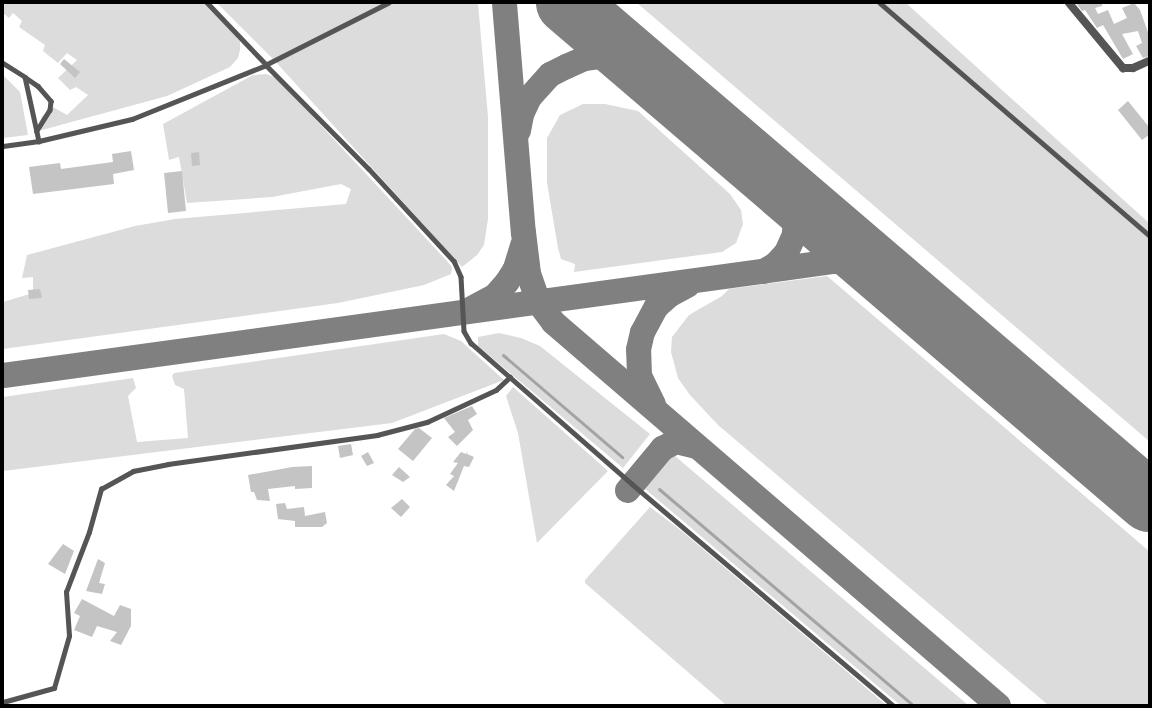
<!DOCTYPE html>
<html>
<head>
<meta charset="utf-8">
<style>
  body { margin:0 }
  #map { position:relative; width:1152px; height:708px; overflow:hidden; background:#fff; font-family:"Space Grotesk",sans-serif }
  div>[style] { position:absolute }
  .green>* { inset:0; background:#dcdcdc }
  .stream>* { height:3px; margin:-1.5px; padding:0 1.5px; transform-origin:1.5px; border-radius:1.5px; background:#a3a3a3 }
  .taxiway>* { height:25px; margin:-12.5px; padding:0 12.5px; transform-origin:12.5px; border-radius:12.5px; background:#808080 }
  .runway>* { height:62px; margin:-31px; padding:0 31px; transform-origin:31px; border-radius:31px; background:#808080 }
  .building>* { inset:0; background:#c4c4c4 }
  .service>* { height:4.5px; margin:-2.25px; padding:0 2.25px; transform-origin:2.25px; border-radius:2.25px; background:#555 }
  .minor>* { height:8px; margin:-4px; padding:0 4px; transform-origin:4px; border-radius:4px; background:#555 }
  span { translate:-50% -50%; white-space:nowrap; text-align:center; line-height:1.15; -webkit-text-stroke:4px #fff; paint-order:stroke }
  .frame { position:absolute; inset:0; border:4px solid #000; pointer-events:none }
</style>
</head>
<body>
<div id="map">
  <div class="green">
    <i style="clip-path:polygon(3px 3px,205px 3px,240px 41px,240px 50px,238px 58px,230px 67px,167px 96px,42px 130px,37px 128px,42px 116px,53px 107px,67px 115px,88px 95px,76px 87px,70px 90px,58px 78px,77px 60px,67px 53px,58px 63px,43px 51px,45px 45px,19px 27px,22px 21px,13px 13px,9px 18px,3px 13px)"></i>
    <i style="clip-path:polygon(217px 3px,478px 3px,488px 117px,488px 219px,484px 245px,477px 255px,462px 267px,274px 60px)"></i>
    <i style="clip-path:polygon(637px 3px,906px 3px,1149px 223px,1149px 441px)"></i>
    <i style="clip-path:polygon(266px 74px,277px 78px,446px 260px,452px 267px,451px 274px,424px 285px,338px 303px,3px 349px,3px 302px,33px 293px,33px 277px,22px 278px,27px 255px,135px 226px,175px 219px,346px 204px,351px 189px,341px 184px,272px 197px,187px 203px,179px 157px,169px 160px,163px 124px,253px 75px)"></i>
    <i style="clip-path:polygon(3px 75px,20px 92px,28px 135px,3px 138px)"></i>
    <i style="clip-path:polygon(583px 104px,605px 104px,638px 111px,730px 194px,741px 210px,743px 224px,736px 243px,722px 252px,574px 272px,575px 264px,561px 259px,558px 248px,547px 183px,547px 138px,560px 115px)"></i>
    <i style="clip-path:polygon(827px 276px,1149px 551px,1149px 705px,1048px 705px,718px 425px,690px 395px,678px 378px,671px 352px,672px 337px,689px 315px,722px 296px,729px 289px)"></i>
    <i style="clip-path:polygon(499px 333px,521px 338px,540px 346px,650px 434px,623px 468px,478px 346px,478px 337px)"></i>
    <i style="clip-path:polygon(444px 334px,461px 341px,504px 380px,392px 423px,3px 471px,3px 397px,133px 378px,136px 388px,128px 396px,137px 442px,188px 438px,184px 389px,175px 385px,172px 376px,174px 373px)"></i>
    <i style="clip-path:polygon(513px 387px,608px 471px,537px 543px,518px 433px,506px 396px)"></i>
    <i style="clip-path:polygon(671px 454px,675px 456px,968px 705px,900px 705px,644px 488px,644px 481px,665px 456px)"></i>
    <i style="clip-path:polygon(650px 507px,683px 532px,886px 705px,726px 705px,585px 583px,585px 580px)"></i>
  </div>
  <div class="stream">
    <i style="left:503px;top:355px;width:157px;rotate:40.6deg"></i>
    <i style="left:659px;top:489px;width:333px;rotate:40.4deg"></i>
  </div>
  <div class="taxiway">
    <i style="left:504px;top:3px;width:230px;rotate:85.3deg"></i>
    <i style="left:523px;top:232px;width:41px;rotate:83deg"></i>
    <i style="left:528px;top:273px;width:31px;rotate:71deg"></i>
    <i style="left:538px;top:302px;width:25px;rotate:53deg"></i>
    <i style="left:553px;top:322px;width:587px;rotate:40.72deg"></i>
    <i style="left:518px;top:130px;width:16px;rotate:-79deg"></i>
    <i style="left:521px;top:114px;width:19px;rotate:-65deg"></i>
    <i style="left:529px;top:97px;width:31px;rotate:-48deg"></i>
    <i style="left:550px;top:74px;width:18px;rotate:-27deg"></i>
    <i style="left:566px;top:66px;width:20px;rotate:-24deg"></i>
    <i style="left:584px;top:58px;width:17px;rotate:-7deg"></i>
    <i style="left:601px;top:56px;width:20px;rotate:9deg"></i>
    <i style="left:621px;top:59px;width:26px;rotate:23deg"></i>
    <i style="left:763px;top:271px;width:14px;rotate:-30deg"></i>
    <i style="left:775px;top:264px;width:16px;rotate:-47deg"></i>
    <i style="left:786px;top:252px;width:20px;rotate:-66deg"></i>
    <i style="left:794px;top:234px;width:36px;rotate:-88deg"></i>
    <i style="left:471px;top:308px;width:27px;rotate:-28deg"></i>
    <i style="left:495px;top:295px;width:18px;rotate:-49deg"></i>
    <i style="left:507px;top:281px;width:15px;rotate:-58deg"></i>
    <i style="left:515px;top:268px;width:24px;rotate:-73deg"></i>
    <i style="left:3px;top:375px;width:838px;rotate:-7.82deg"></i>
    <i style="left:833px;top:261px;width:31px;rotate:2deg"></i>
    <i style="left:864px;top:262px;width:20px;rotate:30deg"></i>
    <i style="left:653px;top:404px;width:32px;rotate:-116deg"></i>
    <i style="left:639px;top:375px;width:26px;rotate:-92deg"></i>
    <i style="left:638px;top:349px;width:17px;rotate:-77deg"></i>
    <i style="left:642px;top:332px;width:30px;rotate:-62deg"></i>
    <i style="left:656px;top:306px;width:18px;rotate:-41deg"></i>
    <i style="left:670px;top:294px;width:19px;rotate:-28deg"></i>
    <i style="left:627px;top:490px;width:55px;rotate:-50.2deg"></i>
    <i style="left:662px;top:448px;width:16px;rotate:-27deg"></i>
    <i style="left:676px;top:441px;width:21px;rotate:14deg"></i>
  </div>
  <div class="runway">
    <i style="left:567px;top:3px;width:766px;rotate:40.55deg"></i>
  </div>
  <div class="building">
    <i style="clip-path:polygon(1076px 3px,1102px 3px,1102px 6px,1095px 8px,1098px 14px,1108px 10px,1114px 24px,1127px 18px,1122px 8px,1134px 3px,1140px 10px,1149px 35px,1149px 56px,1143px 58px,1136px 46px,1142px 43px,1138px 31px,1122px 34px,1133px 54px,1123px 59px,1103px 25px,1097px 28px,1085px 10px,1082px 11px)"></i>
    <i style="clip-path:polygon(64px 59px,80px 72px,75px 78px,60px 64px)"></i>
    <i style="clip-path:polygon(1128px 101px,1149px 127px,1149px 135px,1142px 140px,1118px 110px)"></i>
    <i style="clip-path:polygon(131px 151px,134px 170px,113px 174px,114px 184px,33px 194px,29px 167px,60px 163px,61px 169px,113px 162px,112px 154px)"></i>
    <i style="clip-path:polygon(199px 152px,200px 165px,192px 166px,191px 153px)"></i>
    <i style="clip-path:polygon(182px 171px,186px 211px,168px 213px,164px 173px)"></i>
    <i style="clip-path:polygon(40px 289px,42px 298px,29px 299px,28px 290px)"></i>
    <i style="clip-path:polygon(472px 406px,477px 414px,468px 420px,473px 430px,457px 446px,448px 437px,455px 432px,444px 418px)"></i>
    <i style="clip-path:polygon(419px 428px,432px 438px,413px 461px,398px 449px,415px 429px)"></i>
    <i style="clip-path:polygon(351px 444px,353px 455px,340px 458px,338px 446px)"></i>
    <i style="clip-path:polygon(468px 451px,467px 454px,474px 457px,469px 467px,464px 466px,454px 491px,446px 485px,454px 476px,450px 474px,458px 463px,453px 462px,461px 452px,466px 454px)"></i>
    <i style="clip-path:polygon(368px 452px,374px 463px,367px 466px,361px 456px)"></i>
    <i style="clip-path:polygon(312px 466px,312px 488px,295px 489px,295px 486px,268px 489px,270px 501px,257px 500px,254px 492px,251px 492px,248px 475px,292px 467px)"></i>
    <i style="clip-path:polygon(399px 467px,410px 477px,403px 482px,392px 475px)"></i>
    <i style="clip-path:polygon(402px 499px,410px 507px,401px 517px,391px 508px)"></i>
    <i style="clip-path:polygon(285px 503px,287px 509px,304px 507px,305px 516px,325px 512px,327px 523px,322px 527px,295px 527px,295px 521px,278px 519px,276px 504px)"></i>
    <i style="clip-path:polygon(63px 544px,74px 551px,65px 574px,48px 564px)"></i>
    <i style="clip-path:polygon(98px 559px,105px 563px,99px 583px,105px 584px,102px 594px,86px 591px)"></i>
    <i style="clip-path:polygon(82px 599px,114px 616px,120px 605px,131px 609px,131px 626px,121px 645px,110px 641px,117px 632px,97px 626px,92px 637px,74px 630px,80px 616px,74px 613px)"></i>
  </div>
  <div class="service">
    <i style="left:389px;top:3px;width:138px;rotate:153.2deg"></i>
    <i style="left:266px;top:65px;width:146px;rotate:45.3deg"></i>
    <i style="left:369px;top:169px;width:125px;rotate:47.3deg"></i>
    <i style="left:454px;top:261px;width:17px;rotate:66deg"></i>
    <i style="left:461px;top:277px;width:54px;rotate:86.8deg"></i>
    <i style="left:464px;top:331px;width:14px;rotate:60deg"></i>
    <i style="left:471px;top:343px;width:214px;rotate:41.2deg"></i>
    <i style="left:632px;top:484px;width:342px;rotate:40.3deg"></i>
    <i style="left:880px;top:3px;width:355px;rotate:40.8deg"></i>
    <i style="left:3px;top:63px;width:26px;rotate:32deg"></i>
    <i style="left:25px;top:77px;width:66px;rotate:77.7deg"></i>
    <i style="left:25px;top:77px;width:16px;rotate:35deg"></i>
    <i style="left:38px;top:86px;width:20px;rotate:49deg"></i>
    <i style="left:51px;top:101px;width:9px;rotate:96deg"></i>
    <i style="left:50px;top:110px;width:25px;rotate:122deg"></i>
    <i style="left:3px;top:146px;width:36px;rotate:-8deg"></i>
    <i style="left:39px;top:141px;width:96px;rotate:-13.3deg"></i>
    <i style="left:132px;top:119px;width:144px;rotate:-21.9deg"></i>
    <i style="left:266px;top:65px;width:86px;rotate:-133.6deg"></i>
    <i style="left:3px;top:702px;width:53px;rotate:-15.4deg"></i>
    <i style="left:54px;top:688px;width:54px;rotate:-73.9deg"></i>
    <i style="left:69px;top:636px;width:44px;rotate:-93.9deg"></i>
    <i style="left:66px;top:592px;width:64px;rotate:-69deg"></i>
    <i style="left:89px;top:532px;width:45px;rotate:-74.4deg"></i>
    <i style="left:101px;top:489px;width:37px;rotate:-29deg"></i>
    <i style="left:133px;top:471px;width:36px;rotate:-11deg"></i>
    <i style="left:168px;top:464px;width:211px;rotate:-7.9deg"></i>
    <i style="left:377px;top:435px;width:52px;rotate:-14.6deg"></i>
    <i style="left:427px;top:422px;width:76px;rotate:-24.9deg"></i>
    <i style="left:496px;top:390px;width:19px;rotate:-43deg"></i>
  </div>
  <div class="minor">
    <i style="left:1069px;top:3px;width:85px;rotate:50.3deg"></i>
    <i style="left:1123px;top:68px;width:10px"></i>
    <i style="left:1133px;top:68px;width:17px;rotate:-24deg"></i>
  </div>
  <div class="frame"></div>
</div>
</body>
</html>
